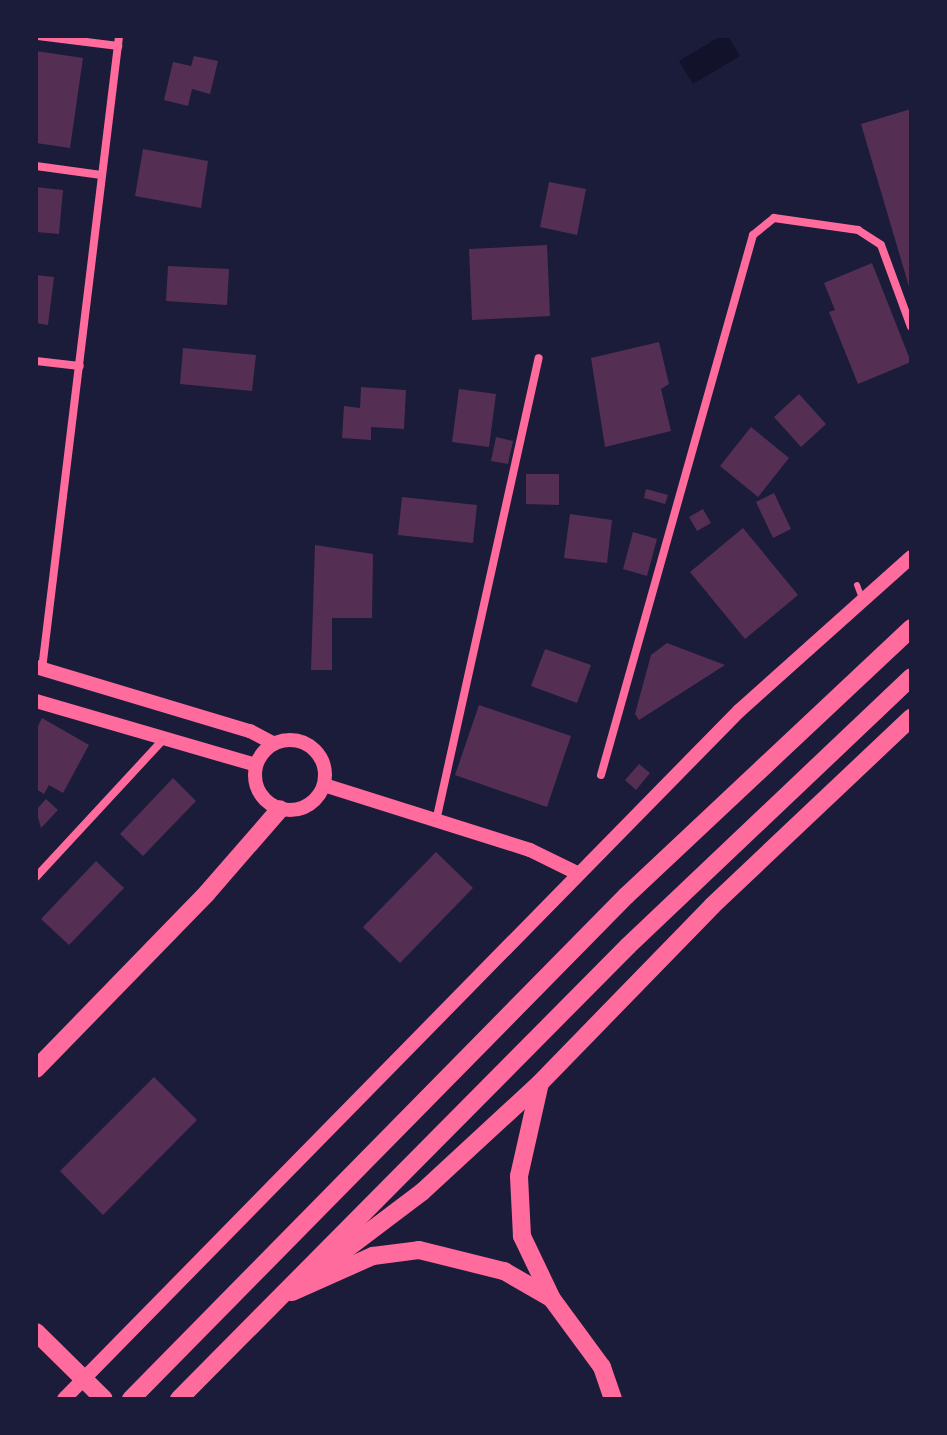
<!DOCTYPE html>
<html>
<head>
<meta charset="utf-8">
<style>
  body { margin:0 }
  #map { position:relative; width:947px; height:1435px; overflow:hidden; background:#1b1b3a; font-family:"Roboto Serif",serif }
  div>[style] { position:absolute }
  .water>* { inset:0; background:#12122b }
  .building>* { inset:0; background:#542f53 }
  .service>* { height:6px; margin:-3px; padding:0 3px; transform-origin:3px; border-radius:3px; background:#ff6b9d }
  .minor>* { height:8px; margin:-4px; padding:0 4px; transform-origin:4px; border-radius:4px; background:#ff6b9d }
  .tertiary>* { height:14px; margin:-7px; padding:0 7px; transform-origin:7px; border-radius:7px; background:#ff6b9d }
  .tertiary>.ring { margin:-7px; padding:0; box-sizing:content-box; background:none; border:14px solid #ff6b9d; border-radius:50% }
  .trunk>* { height:18px; margin:-9px; padding:0 9px; transform-origin:9px; border-radius:9px; background:#ff6b9d }
  span { translate:-50% -50%; white-space:nowrap; text-align:center; line-height:1.15; -webkit-text-stroke:8px #1b1b3a; paint-order:stroke }
  .frame { position:absolute; inset:0; border:38px solid #1b1b3a; pointer-events:none }
</style>
</head>
<body>
<div id="map">
  <div class="water">
    <i style="clip-path:polygon(721px 36px,728px 36px,740px 56px,693px 84px,679px 61px)"></i>
  </div>
  <div class="building">
    <i style="clip-path:polygon(36px 51px,83px 58px,70px 148px,36px 143px)"></i>
    <i style="clip-path:polygon(194px 56px,218px 61px,210px 94px,192px 89px,188px 106px,164px 100px,173px 62px,191px 66px)"></i>
    <i style="clip-path:polygon(911px 109px,911px 290px,910px 290px,861px 124px)"></i>
    <i style="clip-path:polygon(143px 149px,208px 161px,201px 208px,135px 196px)"></i>
    <i style="clip-path:polygon(549px 182px,586px 189px,577px 235px,540px 227px)"></i>
    <i style="clip-path:polygon(36px 187px,63px 190px,59px 234px,36px 232px)"></i>
    <i style="clip-path:polygon(547px 245px,550px 316px,472px 320px,469px 249px)"></i>
    <i style="clip-path:polygon(872px 263px,911px 362px,858px 384px,829px 312px,835px 310px,824px 283px)"></i>
    <i style="clip-path:polygon(168px 266px,229px 269px,227px 305px,166px 301px)"></i>
    <i style="clip-path:polygon(36px 275px,54px 277px,48px 325px,36px 323px)"></i>
    <i style="clip-path:polygon(659px 342px,669px 384px,661px 389px,671px 431px,605px 447px,591px 358px)"></i>
    <i style="clip-path:polygon(183px 348px,256px 355px,252px 391px,180px 384px)"></i>
    <i style="clip-path:polygon(361px 387px,406px 390px,404px 429px,371px 427px,371px 440px,342px 438px,344px 406px,360px 408px)"></i>
    <i style="clip-path:polygon(459px 389px,496px 394px,489px 447px,452px 442px)"></i>
    <i style="clip-path:polygon(799px 394px,826px 424px,801px 447px,774px 417px)"></i>
    <i style="clip-path:polygon(751px 427px,789px 458px,758px 497px,720px 466px)"></i>
    <i style="clip-path:polygon(496px 437px,513px 441px,508px 464px,491px 461px)"></i>
    <i style="clip-path:polygon(526px 474px,559px 474px,559px 505px,526px 504px)"></i>
    <i style="clip-path:polygon(646px 489px,668px 495px,665px 504px,644px 498px)"></i>
    <i style="clip-path:polygon(774px 493px,791px 529px,773px 538px,756px 502px)"></i>
    <i style="clip-path:polygon(402px 497px,477px 505px,473px 543px,398px 535px)"></i>
    <i style="clip-path:polygon(703px 509px,711px 523px,697px 531px,689px 517px)"></i>
    <i style="clip-path:polygon(570px 514px,612px 520px,607px 563px,564px 558px)"></i>
    <i style="clip-path:polygon(743px 528px,798px 595px,745px 639px,690px 572px)"></i>
    <i style="clip-path:polygon(633px 532px,657px 539px,647px 576px,623px 569px)"></i>
    <i style="clip-path:polygon(315px 545px,373px 554px,372px 618px,332px 618px,332px 670px,311px 670px)"></i>
    <i style="clip-path:polygon(667px 643px,725px 665px,639px 720px,635px 714px,651px 655px)"></i>
    <i style="clip-path:polygon(545px 649px,591px 665px,577px 703px,531px 686px)"></i>
    <i style="clip-path:polygon(479px 705px,571px 736px,547px 807px,455px 775px)"></i>
    <i style="clip-path:polygon(42px 718px,89px 745px,63px 793px,49px 785px,44px 794px,36px 789px,36px 730px)"></i>
    <i style="clip-path:polygon(639px 764px,650px 773px,636px 790px,625px 780px)"></i>
    <i style="clip-path:polygon(173px 778px,196px 801px,143px 856px,120px 834px)"></i>
    <i style="clip-path:polygon(46px 799px,58px 810px,41px 828px,36px 810px)"></i>
    <i style="clip-path:polygon(436px 852px,473px 888px,400px 963px,363px 927px)"></i>
    <i style="clip-path:polygon(96px 861px,124px 888px,69px 945px,41px 919px)"></i>
    <i style="clip-path:polygon(154px 1077px,197px 1120px,103px 1215px,60px 1171px)"></i>
  </div>
  <div class="service">
    <i style="left:857px;top:585px;width:14px;rotate:69deg"></i>
  </div>
  <div class="minor">
    <i style="left:38px;top:36px;width:81px;rotate:7.1deg"></i>
    <i style="left:36px;top:166px;width:66px;rotate:7.9deg"></i>
    <i style="left:36px;top:361px;width:44px;rotate:6.5deg"></i>
    <i style="left:42px;top:669px;width:638px;rotate:-83.06deg"></i>
    <i style="left:601px;top:775px;width:561px;rotate:-74.28deg"></i>
    <i style="left:753px;top:235px;width:27px;rotate:-39deg"></i>
    <i style="left:774px;top:218px;width:85px;rotate:8.1deg"></i>
    <i style="left:858px;top:230px;width:27px;rotate:33deg"></i>
    <i style="left:881px;top:245px;width:87px;rotate:69.9deg"></i>
    <i style="left:436px;top:821px;width:474px;rotate:-77.5deg"></i>
    <i style="left:36px;top:877px;width:188px;rotate:-47.2deg"></i>
  </div>
  <div class="tertiary">
    <i style="left:36px;top:667px;width:223px;rotate:16.7deg"></i>
    <i style="left:250px;top:731px;width:27px;rotate:28deg"></i>
    <i style="left:36px;top:701px;width:229px;rotate:16.2deg"></i>
    <i class="ring" style="left:255px;top:740px;width:56px;height:56px"></i>
    <i style="left:324px;top:785px;width:216px;rotate:17.5deg"></i>
    <i style="left:530px;top:850px;width:52px;rotate:26.1deg"></i>
    <i style="left:64px;top:1399px;width:964px;rotate:-45.55deg"></i>
    <i style="left:739px;top:711px;width:231px;rotate:-41.8deg"></i>
  </div>
  <div class="trunk">
    <i style="left:36px;top:1069px;width:245px;rotate:-45.8deg"></i>
    <i style="left:207px;top:893px;width:111px;rotate:-49deg"></i>
    <i style="left:324px;top:1266px;width:123px;rotate:-37.1deg"></i>
    <i style="left:422px;top:1192px;width:159px;rotate:-42.7deg"></i>
    <i style="left:292px;top:1292px;width:89px;rotate:-24deg"></i>
    <i style="left:373px;top:1256px;width:46px;rotate:-7.4deg"></i>
    <i style="left:419px;top:1250px;width:88px;rotate:13.9deg"></i>
    <i style="left:504px;top:1271px;width:52px;rotate:30deg"></i>
    <i style="left:36px;top:1332px;width:95px;rotate:44.6deg"></i>
    <i style="left:131px;top:1399px;width:706px;rotate:-45.46deg"></i>
    <i style="left:626px;top:896px;width:391px;rotate:-43.2deg"></i>
    <i style="left:179px;top:1399px;width:638px;rotate:-45.25deg"></i>
    <i style="left:628px;top:946px;width:390px;rotate:-43.5deg"></i>
    <i style="left:613px;top:1399px;width:34px;rotate:-109deg"></i>
    <i style="left:602px;top:1367px;width:84px;rotate:-126.3deg"></i>
    <i style="left:552px;top:1299px;width:70px;rotate:-115.5deg"></i>
    <i style="left:522px;top:1236px;width:60px;rotate:-92.9deg"></i>
    <i style="left:519px;top:1176px;width:95px;rotate:-77.3deg"></i>
    <i style="left:540px;top:1083px;width:247px;rotate:-45.8deg"></i>
    <i style="left:712px;top:906px;width:274px;rotate:-43.4deg"></i>
  </div>
  <div class="frame"></div>
</div>
</body>
</html>
